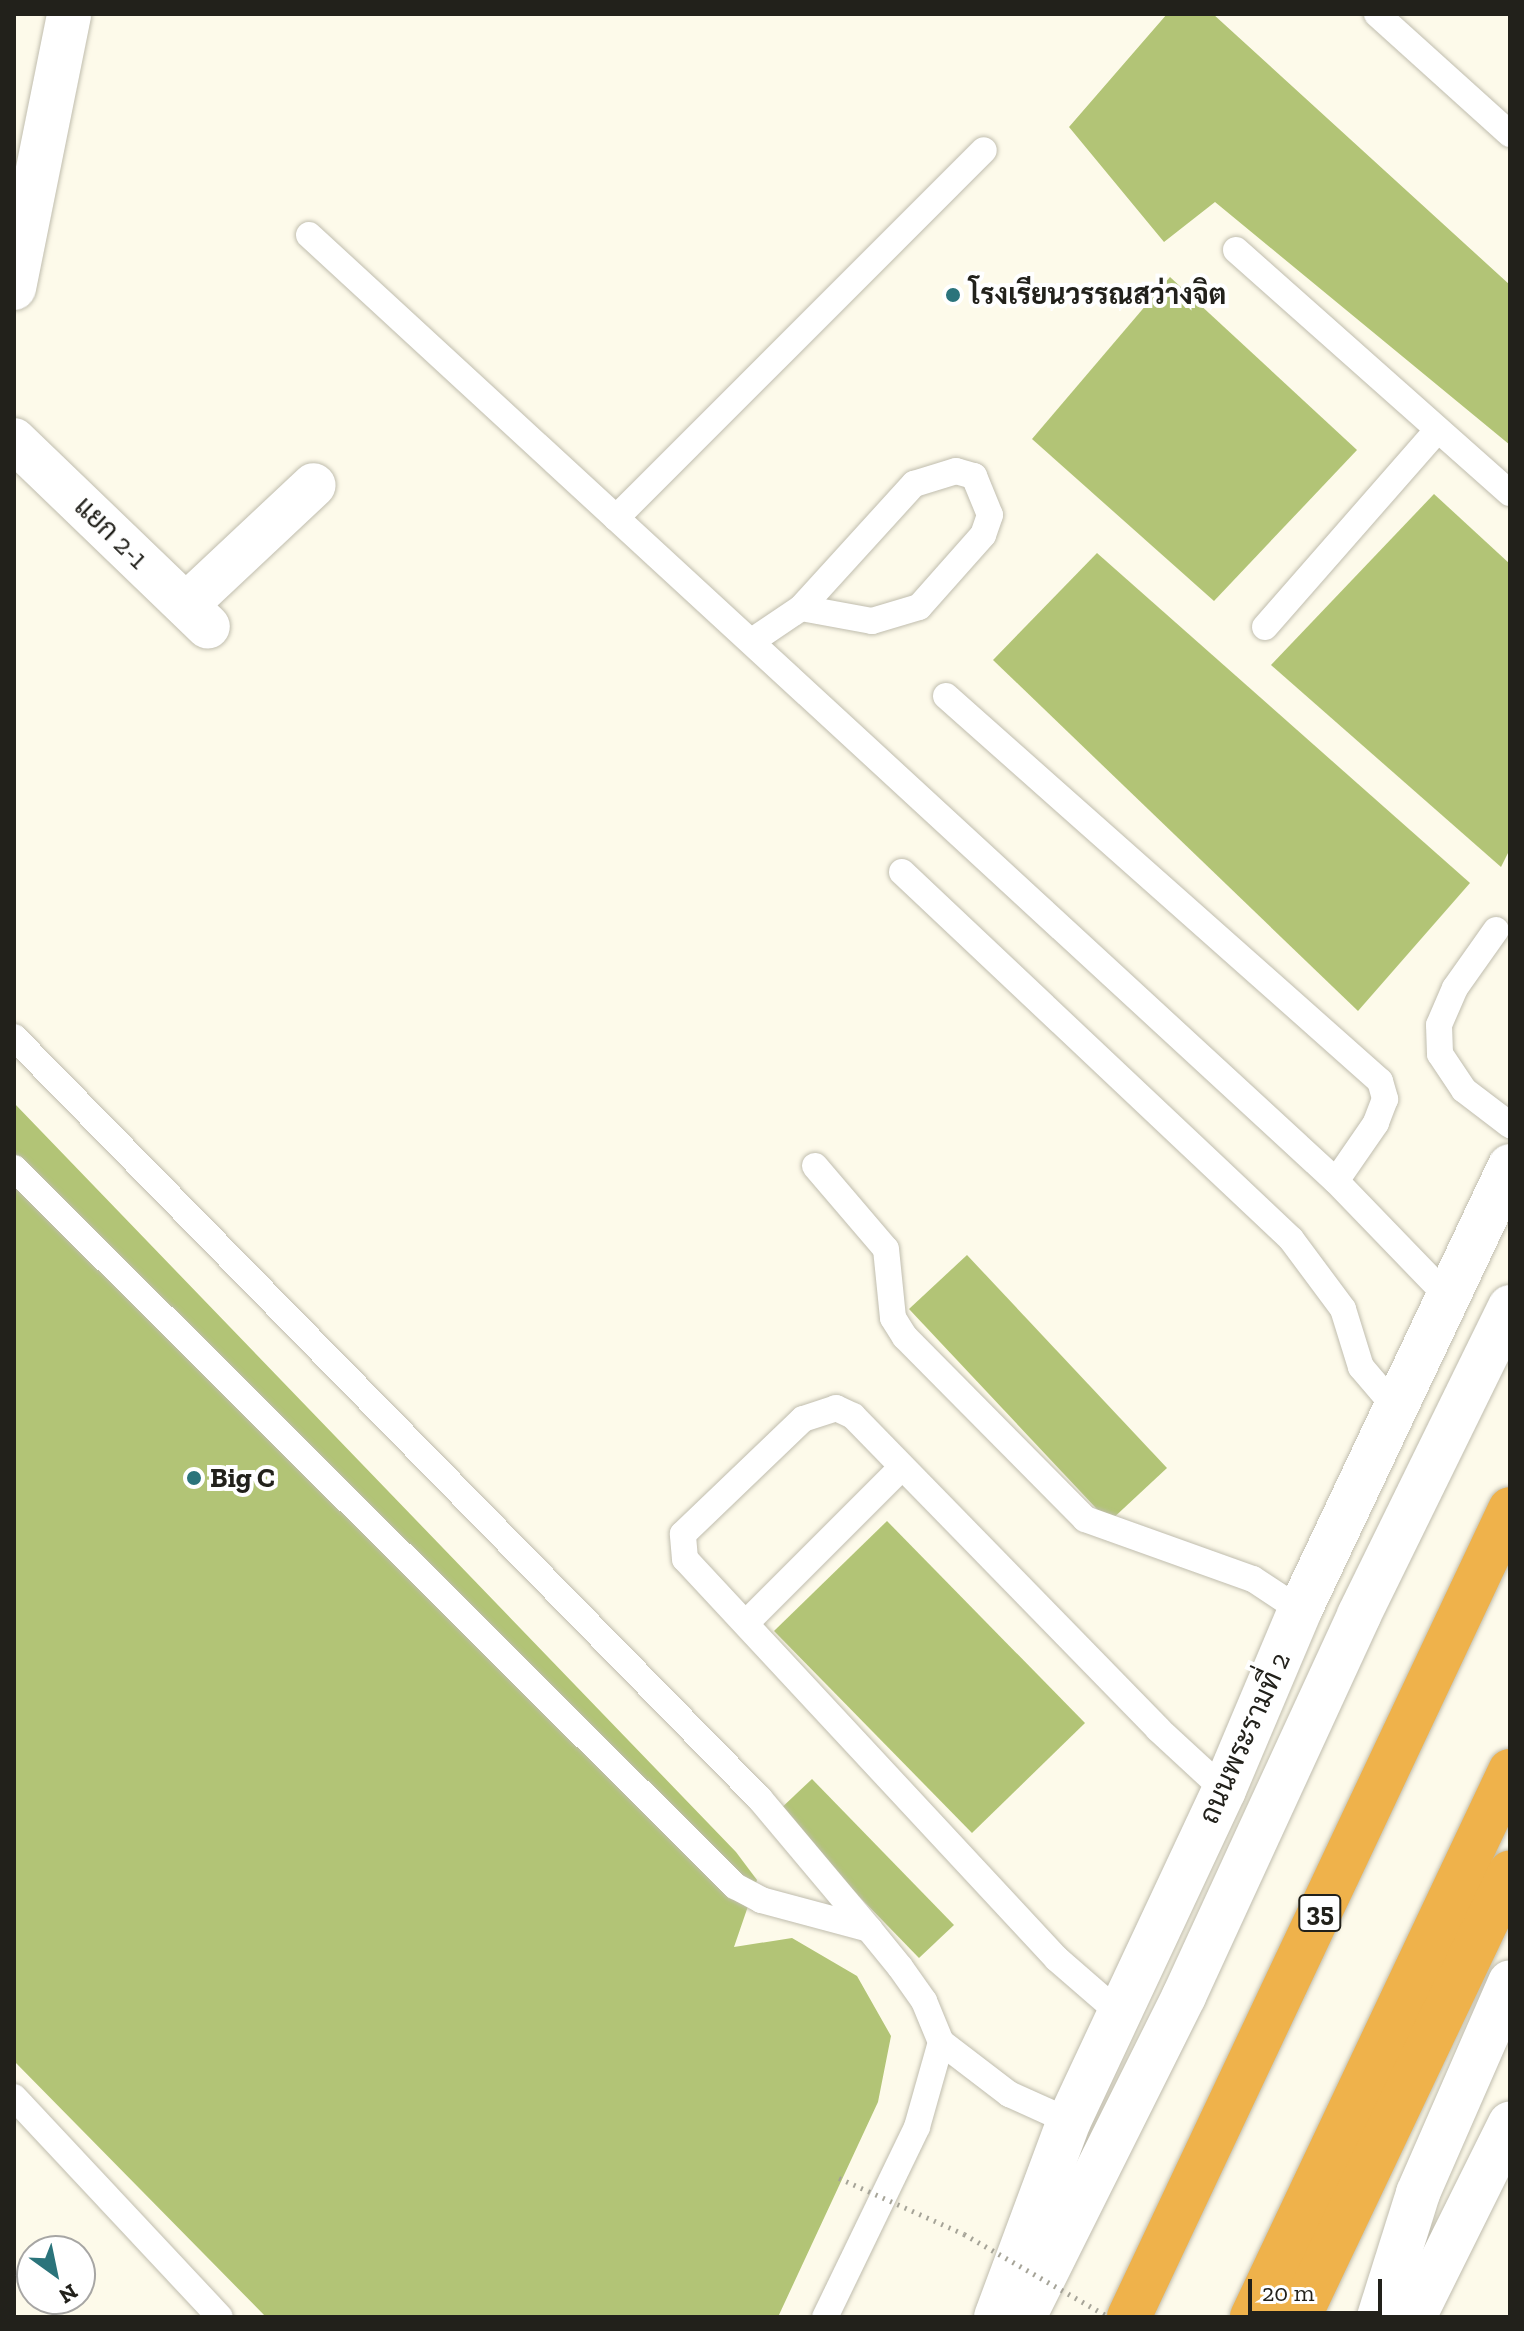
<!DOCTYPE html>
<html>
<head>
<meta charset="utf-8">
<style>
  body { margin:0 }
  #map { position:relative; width:1524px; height:2331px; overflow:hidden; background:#fdfaea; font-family:"Zilla Slab",Sarabun,serif }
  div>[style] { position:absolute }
  .building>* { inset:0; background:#b2c476 }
  .roads { filter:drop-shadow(0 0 2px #c0bdae) drop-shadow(0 0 2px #c0bdae) }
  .lane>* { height:26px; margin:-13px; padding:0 13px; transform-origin:13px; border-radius:13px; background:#fff }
  .street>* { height:44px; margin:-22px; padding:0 22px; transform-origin:22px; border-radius:22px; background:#fff }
  .secondary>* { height:44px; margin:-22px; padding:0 22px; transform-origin:22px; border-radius:22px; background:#fff }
  .highway>* { height:44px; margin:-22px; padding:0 22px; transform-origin:22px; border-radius:22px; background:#efb24b }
  .path-bridge>* { height:5px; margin-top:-2.5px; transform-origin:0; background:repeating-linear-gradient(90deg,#a5a397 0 2px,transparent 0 8px) }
  .dots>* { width:22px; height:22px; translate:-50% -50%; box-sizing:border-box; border:4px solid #fff; border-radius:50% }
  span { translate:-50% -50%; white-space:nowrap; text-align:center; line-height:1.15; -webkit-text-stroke:8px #fff; paint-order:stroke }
  .shield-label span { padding:2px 6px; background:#fff; border:2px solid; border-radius:6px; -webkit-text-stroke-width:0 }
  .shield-label { font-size:26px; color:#22211b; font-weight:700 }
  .poi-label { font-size:28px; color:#22211b; font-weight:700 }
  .left { translate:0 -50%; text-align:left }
  .street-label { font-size:28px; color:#22211b }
  .frame { position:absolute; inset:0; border:16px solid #22211b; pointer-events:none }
  .north { position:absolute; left:16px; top:2235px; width:80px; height:80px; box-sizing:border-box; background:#fff; border:2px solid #a7a6a4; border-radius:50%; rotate:147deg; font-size:22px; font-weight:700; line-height:32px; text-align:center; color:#22211b }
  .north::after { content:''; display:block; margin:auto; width:28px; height:36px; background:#2b747b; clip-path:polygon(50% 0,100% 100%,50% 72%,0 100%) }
  .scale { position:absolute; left:1248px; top:2279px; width:134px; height:36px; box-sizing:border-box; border:4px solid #22211b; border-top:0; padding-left:10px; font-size:24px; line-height:28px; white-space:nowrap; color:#22211b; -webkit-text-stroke:6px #fff; paint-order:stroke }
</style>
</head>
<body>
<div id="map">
  <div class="building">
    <i style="clip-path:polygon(1167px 14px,1213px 14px,1510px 285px,1510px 445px,1215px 202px,1164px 242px,1069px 127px)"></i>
    <i style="clip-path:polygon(1170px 277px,1357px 450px,1214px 601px,1032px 439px)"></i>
    <i style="clip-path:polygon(1434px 494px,1510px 564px,1510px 849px,1501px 867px,1271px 665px)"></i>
    <i style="clip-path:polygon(1097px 553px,1470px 883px,1358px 1011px,993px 660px)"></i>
    <i style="clip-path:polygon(14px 1103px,736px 1852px,757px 1880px,734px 1947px,792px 1938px,857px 1976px,891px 2036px,878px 2102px,778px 2317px,266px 2317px,14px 2061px)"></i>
    <i style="clip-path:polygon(967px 1255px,1167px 1468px,1109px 1522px,909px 1309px)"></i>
    <i style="clip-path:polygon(887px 1521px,1085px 1723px,972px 1833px,774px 1631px)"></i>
    <i style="clip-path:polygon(812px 1779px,954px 1925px,919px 1958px,777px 1812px)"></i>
  </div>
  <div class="roads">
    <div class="lane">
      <i style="left:1377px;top:14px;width:179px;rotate:42.1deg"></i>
      <i style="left:309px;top:235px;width:1396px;rotate:42.65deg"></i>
      <i style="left:1336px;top:1181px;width:164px;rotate:46deg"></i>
      <i style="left:1236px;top:250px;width:366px;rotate:41.6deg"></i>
      <i style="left:616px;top:518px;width:520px;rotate:-45deg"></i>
      <i style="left:1265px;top:627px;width:259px;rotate:-48.8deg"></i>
      <i style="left:752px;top:641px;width:59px;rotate:-34deg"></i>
      <i style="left:801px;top:608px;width:168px;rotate:-47.7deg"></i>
      <i style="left:914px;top:484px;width:44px;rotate:-17.2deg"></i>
      <i style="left:956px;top:471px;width:19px;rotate:16deg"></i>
      <i style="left:974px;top:476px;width:42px;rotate:67.7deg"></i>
      <i style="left:990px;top:515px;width:21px;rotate:109deg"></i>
      <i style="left:983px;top:535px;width:96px;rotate:131.6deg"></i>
      <i style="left:919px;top:607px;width:49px;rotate:163.4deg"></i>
      <i style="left:872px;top:621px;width:72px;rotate:-169.6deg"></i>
      <i style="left:946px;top:696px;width:580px;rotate:41.58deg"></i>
      <i style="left:1380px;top:1081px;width:19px;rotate:74deg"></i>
      <i style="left:1385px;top:1099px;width:26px;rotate:111deg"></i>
      <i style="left:1376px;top:1123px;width:70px;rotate:124.6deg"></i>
      <i style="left:902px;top:872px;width:535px;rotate:43.33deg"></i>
      <i style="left:1291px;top:1239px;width:87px;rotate:53.4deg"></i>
      <i style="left:1343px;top:1309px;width:61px;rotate:72.8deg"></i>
      <i style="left:1361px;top:1367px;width:52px;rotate:49.6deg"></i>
      <i style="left:1496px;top:930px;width:71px;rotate:125.3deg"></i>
      <i style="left:1455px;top:988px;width:40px;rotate:113.4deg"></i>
      <i style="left:1439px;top:1025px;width:29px;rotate:88deg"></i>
      <i style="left:1440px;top:1054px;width:43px;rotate:56.3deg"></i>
      <i style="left:1464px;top:1090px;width:58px;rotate:37.3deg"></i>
      <i style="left:14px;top:1037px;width:1066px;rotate:45.61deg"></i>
      <i style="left:760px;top:1799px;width:170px;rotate:50deg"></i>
      <i style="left:815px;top:1166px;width:109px;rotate:49.5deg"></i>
      <i style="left:886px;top:1249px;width:69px;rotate:84.2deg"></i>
      <i style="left:893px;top:1318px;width:22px;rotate:58deg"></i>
      <i style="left:905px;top:1337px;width:256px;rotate:45.3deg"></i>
      <i style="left:1085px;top:1519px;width:178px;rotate:19.7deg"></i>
      <i style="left:1253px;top:1579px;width:56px;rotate:33.4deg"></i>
      <i style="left:14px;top:1168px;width:1018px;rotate:44.88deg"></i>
      <i style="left:735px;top:1886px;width:30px;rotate:28deg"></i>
      <i style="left:761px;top:1900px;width:112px;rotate:15deg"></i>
      <i style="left:869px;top:1929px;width:49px;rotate:50.8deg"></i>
      <i style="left:900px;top:1967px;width:42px;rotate:54.8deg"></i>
      <i style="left:924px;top:2001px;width:44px;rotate:67.5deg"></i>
      <i style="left:941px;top:2042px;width:88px;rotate:105.8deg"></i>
      <i style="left:917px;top:2127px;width:211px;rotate:115.8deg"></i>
      <i style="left:747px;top:1622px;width:219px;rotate:-45deg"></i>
      <i style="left:1118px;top:2012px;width:81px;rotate:-139deg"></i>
      <i style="left:1057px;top:1959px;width:546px;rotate:-132.92deg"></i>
      <i style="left:685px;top:1559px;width:25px;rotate:-95deg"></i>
      <i style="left:683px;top:1534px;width:166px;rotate:-43.8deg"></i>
      <i style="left:803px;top:1419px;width:35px;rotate:-18deg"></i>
      <i style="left:836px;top:1408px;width:19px;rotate:25deg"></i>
      <i style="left:853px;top:1416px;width:437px;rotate:45.7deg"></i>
      <i style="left:1158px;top:1729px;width:90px;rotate:42.7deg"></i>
      <i style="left:941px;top:2042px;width:86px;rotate:37.4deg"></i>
      <i style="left:1009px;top:2094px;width:66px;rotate:24.2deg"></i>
      <i style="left:14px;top:2097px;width:301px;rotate:46.9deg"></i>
    </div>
    <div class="street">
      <i style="left:14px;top:288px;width:279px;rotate:-78.6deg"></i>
      <i style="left:14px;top:440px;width:269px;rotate:43.9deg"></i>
      <i style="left:186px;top:605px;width:175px;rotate:-43.2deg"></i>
    </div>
    <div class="secondary">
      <i style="left:996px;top:2317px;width:209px;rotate:-69.6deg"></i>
      <i style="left:1069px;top:2121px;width:365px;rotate:-64.9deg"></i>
      <i style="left:1224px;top:1790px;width:195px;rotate:-67.1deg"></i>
      <i style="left:1300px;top:1610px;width:491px;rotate:-64.7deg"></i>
      <i style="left:1024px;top:2317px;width:359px;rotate:-63.5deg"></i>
      <i style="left:1184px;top:1996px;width:419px;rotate:-65.3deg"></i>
      <i style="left:1359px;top:1615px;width:343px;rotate:-63.9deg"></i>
      <i style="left:1379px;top:2317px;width:130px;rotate:-72.5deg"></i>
      <i style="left:1418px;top:2193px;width:230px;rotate:-66.4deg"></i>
      <i style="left:1414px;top:2317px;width:216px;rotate:-63.6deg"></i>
    </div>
    <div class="highway">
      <i style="left:1129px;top:2317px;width:893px;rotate:-64.75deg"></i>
      <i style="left:1252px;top:2317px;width:604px;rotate:-64.71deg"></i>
      <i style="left:1299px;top:2317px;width:492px;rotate:-64.6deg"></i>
    </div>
  </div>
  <div class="path-bridge">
    <i style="left:839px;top:2178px;width:137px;rotate:24.1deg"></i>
    <i style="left:964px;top:2234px;width:167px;rotate:29.8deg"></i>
  </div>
  <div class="dots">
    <i style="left:953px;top:295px;background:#2b747b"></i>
    <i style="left:194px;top:1478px;background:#2b747b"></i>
  </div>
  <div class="shield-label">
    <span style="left:1320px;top:1913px">35</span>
  </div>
  <div class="poi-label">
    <span class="left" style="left:969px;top:295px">โรงเรียนวรรณสว่างจิต</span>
    <span class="left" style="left:210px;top:1478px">Big C</span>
  </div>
  <div class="street-label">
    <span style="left:111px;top:533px;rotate:44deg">แยก 2-1</span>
    <span style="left:1245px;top:1738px;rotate:-66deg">ถนนพระรามที่ 2</span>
  </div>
  <div class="frame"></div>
  <div class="north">N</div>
  <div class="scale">20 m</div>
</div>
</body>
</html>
